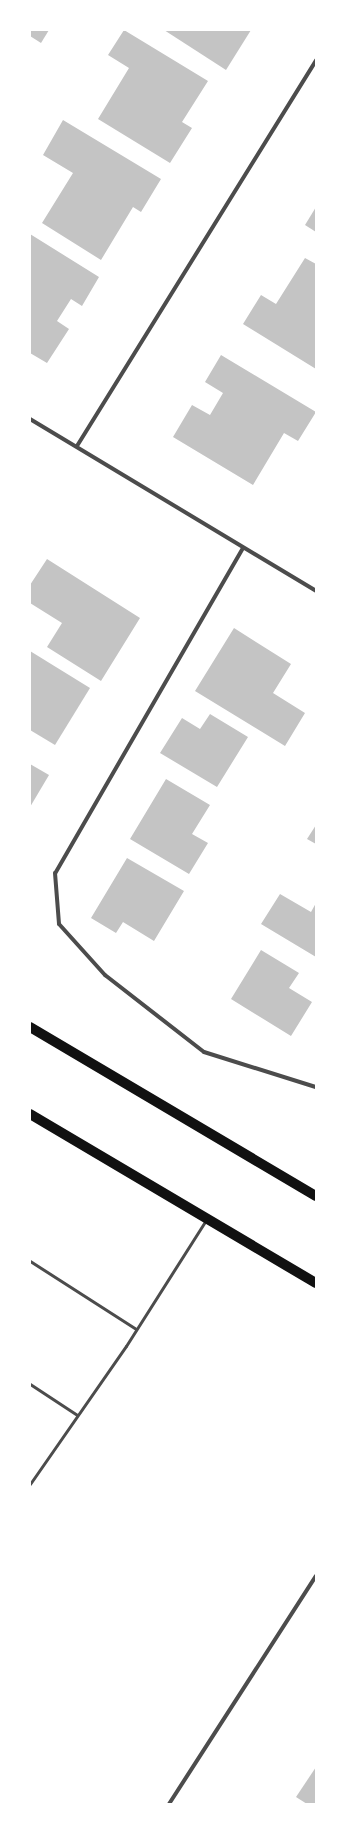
<!DOCTYPE html>
<html>
<head>
<meta charset="utf-8">
<style>
  body { margin:0 }
  #map { position:relative; width:346px; height:1834px; overflow:hidden; background:#fff; font-family:Barlow,sans-serif }
  div>[style] { position:absolute }
  .building>* { inset:0; background:#c4c4c4 }
  .service>* { height:3px; margin:-1.5px; padding:0 1.5px; transform-origin:1.5px; border-radius:1.5px; background:#4c4c4c }
  .minor>* { height:4px; margin:-2px; padding:0 2px; transform-origin:2px; border-radius:2px; background:#4c4c4c }
  .primary>* { height:10px; margin:-5px; padding:0 5px; transform-origin:5px; border-radius:5px; background:#111 }
  span { translate:-50% -50%; white-space:nowrap; text-align:center; line-height:1.15; -webkit-text-stroke:4px #fff; paint-order:stroke }
  .frame { position:absolute; inset:0; border:31px solid #fff; pointer-events:none }
</style>
</head>
<body>
<div id="map">
  <div class="building">
    <i style="clip-path:polygon(30px 30px,49px 30px,41px 43px,30px 36px)"></i>
    <i style="clip-path:polygon(124px 30px,208px 81px,182px 122px,192px 128px,170px 163px,98px 119px,129px 68px,108px 55px)"></i>
    <i style="clip-path:polygon(164px 30px,251px 30px,226px 70px)"></i>
    <i style="clip-path:polygon(63px 120px,161px 179px,141px 212px,133px 207px,101px 260px,42px 223px,73px 173px,43px 155px)"></i>
    <i style="clip-path:polygon(316px 207px,316px 232px,305px 225px)"></i>
    <i style="clip-path:polygon(30px 234px,99px 277px,82px 306px,71px 299px,57px 321px,69px 329px,47px 363px,30px 353px)"></i>
    <i style="clip-path:polygon(305px 258px,316px 264px,316px 369px,243px 324px,261px 295px,276px 304px)"></i>
    <i style="clip-path:polygon(221px 355px,316px 412px,298px 441px,284px 433px,253px 485px,173px 437px,192px 405px,210px 415px,223px 393px,205px 382px)"></i>
    <i style="clip-path:polygon(47px 559px,140px 618px,101px 681px,47px 647px,62px 623px,30px 603px,30px 585px)"></i>
    <i style="clip-path:polygon(234px 628px,291px 664px,273px 693px,305px 713px,285px 746px,195px 691px)"></i>
    <i style="clip-path:polygon(30px 651px,90px 688px,55px 745px,30px 730px)"></i>
    <i style="clip-path:polygon(210px 714px,248px 737px,217px 787px,160px 753px,182px 718px,200px 729px)"></i>
    <i style="clip-path:polygon(30px 764px,49px 775px,30px 807px)"></i>
    <i style="clip-path:polygon(166px 779px,210px 805px,192px 834px,208px 843px,189px 874px,130px 839px)"></i>
    <i style="clip-path:polygon(316px 825px,316px 844px,307px 839px)"></i>
    <i style="clip-path:polygon(127px 858px,184px 891px,154px 941px,123px 922px,116px 933px,91px 918px)"></i>
    <i style="clip-path:polygon(280px 894px,311px 912px,316px 903px,316px 957px,261px 924px)"></i>
    <i style="clip-path:polygon(261px 950px,299px 973px,289px 988px,312px 1002px,291px 1036px,231px 999px)"></i>
    <i style="clip-path:polygon(316px 1767px,316px 1804px,307px 1804px,296px 1797px)"></i>
  </div>
  <div class="service">
    <i style="left:30px;top:1261px;width:126px;rotate:32.7deg"></i>
    <i style="left:30px;top:1384px;width:56px;rotate:33.4deg"></i>
    <i style="left:30px;top:1484px;width:168px;rotate:-55.2deg"></i>
    <i style="left:126px;top:1346px;width:149px;rotate:-57.6deg"></i>
  </div>
  <div class="minor">
    <i style="left:30px;top:419px;width:334px;rotate:31deg"></i>
    <i style="left:77px;top:446px;width:454px;rotate:-58.2deg"></i>
    <i style="left:243px;top:548px;width:375px;rotate:120deg"></i>
    <i style="left:55px;top:873px;width:51px;rotate:85.5deg"></i>
    <i style="left:59px;top:924px;width:69px;rotate:48deg"></i>
    <i style="left:105px;top:975px;width:125px;rotate:37.9deg"></i>
    <i style="left:204px;top:1052px;width:117px;rotate:17.4deg"></i>
    <i style="left:169px;top:1804px;width:271px;rotate:-57.2deg"></i>
  </div>
  <div class="primary">
    <i style="left:30px;top:1027px;width:332px;rotate:30.6deg"></i>
    <i style="left:30px;top:1114px;width:332px;rotate:30.6deg"></i>
  </div>
  <div class="frame"></div>
</div>
</body>
</html>
